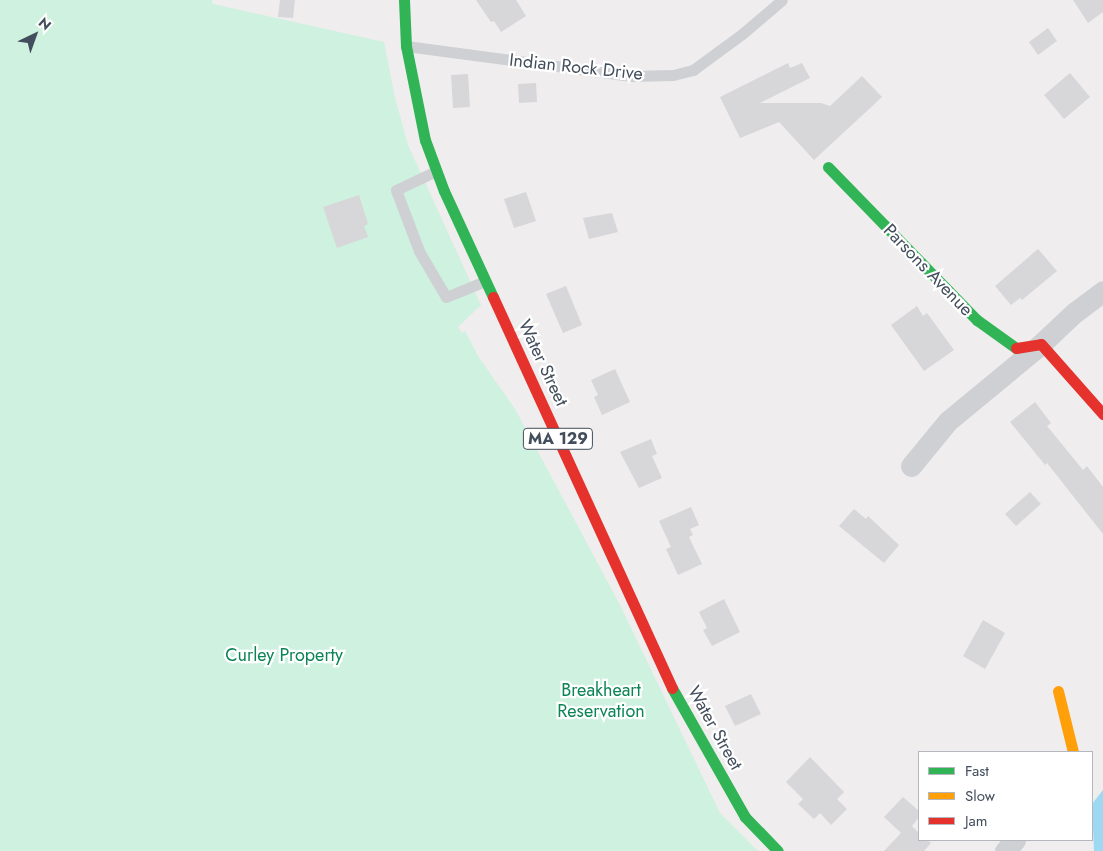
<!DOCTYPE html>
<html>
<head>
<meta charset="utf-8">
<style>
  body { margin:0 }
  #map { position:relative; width:1103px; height:851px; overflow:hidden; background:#efeded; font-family:Jost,sans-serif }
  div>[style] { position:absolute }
  .green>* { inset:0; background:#cff1df }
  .water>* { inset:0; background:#9ed9f3 }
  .building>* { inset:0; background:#d7d6d9 }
  .lane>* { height:11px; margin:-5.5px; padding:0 5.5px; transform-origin:5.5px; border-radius:5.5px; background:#ced0d4 }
  .street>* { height:21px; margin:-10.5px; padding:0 10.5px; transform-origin:10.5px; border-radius:10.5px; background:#ced0d4 }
  .fast>* { height:11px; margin:-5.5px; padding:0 5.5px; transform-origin:5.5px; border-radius:5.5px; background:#30b455 }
  .slow>* { height:11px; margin:-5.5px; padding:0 5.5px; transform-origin:5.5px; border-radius:5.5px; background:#ff9f0a }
  .jam>* { height:11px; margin:-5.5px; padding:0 5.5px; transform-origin:5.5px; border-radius:5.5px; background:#e5322d }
  span { translate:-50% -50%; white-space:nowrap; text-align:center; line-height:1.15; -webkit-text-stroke:4.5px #fff; paint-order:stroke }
  .shield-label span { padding:1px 4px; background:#fff; border:1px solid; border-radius:4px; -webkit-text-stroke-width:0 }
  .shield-label { font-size:16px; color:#434e5c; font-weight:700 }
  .street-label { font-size:18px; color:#434e5c }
  .park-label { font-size:18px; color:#0c8554 }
  .legend { position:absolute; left:918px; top:751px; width:175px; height:90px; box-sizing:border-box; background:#fff; border:1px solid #b4b8be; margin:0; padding:6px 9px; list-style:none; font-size:15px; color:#434e5c }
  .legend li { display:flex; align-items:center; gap:10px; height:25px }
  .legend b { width:25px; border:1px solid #b4b8be }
  .north { position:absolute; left:10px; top:10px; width:50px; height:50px; -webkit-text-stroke:4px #fff; paint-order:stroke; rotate:42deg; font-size:14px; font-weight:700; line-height:20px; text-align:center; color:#434e5c }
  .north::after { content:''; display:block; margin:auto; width:18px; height:22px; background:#434e5c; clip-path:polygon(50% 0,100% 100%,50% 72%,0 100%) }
</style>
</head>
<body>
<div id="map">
  <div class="green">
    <i style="clip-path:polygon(0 0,212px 0,213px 4px,384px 42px,395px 98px,408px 145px,481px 305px,458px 327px,462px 333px,465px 331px,478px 356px,515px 409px,619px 603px,720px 813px,758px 851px,0 851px)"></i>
  </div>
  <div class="water">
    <i style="clip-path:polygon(1103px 790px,1103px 851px,1094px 851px,1092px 804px)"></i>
  </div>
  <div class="building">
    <i style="clip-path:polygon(280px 0,295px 0,293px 18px,278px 17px)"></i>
    <i style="clip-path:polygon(476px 0,516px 0,526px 16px,501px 32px,494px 21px,491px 22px)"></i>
    <i style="clip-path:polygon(1073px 0,1103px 0,1103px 12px,1088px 23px)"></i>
    <i style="clip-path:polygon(1048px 28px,1057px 41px,1038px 55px,1029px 42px)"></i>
    <i style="clip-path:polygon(788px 63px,790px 68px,802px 63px,810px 78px,760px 103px,821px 103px,830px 106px,862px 76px,882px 97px,814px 160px,779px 122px,740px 138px,720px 97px)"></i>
    <i style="clip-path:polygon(1070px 73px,1090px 97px,1064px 119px,1044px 95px)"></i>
    <i style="clip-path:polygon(468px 74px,470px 107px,453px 108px,451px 75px)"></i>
    <i style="clip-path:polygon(536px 83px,537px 102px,519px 103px,518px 84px)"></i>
    <i style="clip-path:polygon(526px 192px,536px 221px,514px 228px,504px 199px)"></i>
    <i style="clip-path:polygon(359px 195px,368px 224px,364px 226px,368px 237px,337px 248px,323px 207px)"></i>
    <i style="clip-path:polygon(612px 213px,618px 232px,589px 239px,583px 218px)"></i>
    <i style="clip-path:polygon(1038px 249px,1057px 271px,1022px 300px,1020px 298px,1011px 305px,995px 286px)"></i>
    <i style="clip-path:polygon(566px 286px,582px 325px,563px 333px,546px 294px)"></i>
    <i style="clip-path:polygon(917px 306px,923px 316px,927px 313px,954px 350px,924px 371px,891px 325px)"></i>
    <i style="clip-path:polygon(615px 369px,630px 402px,602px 415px,594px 397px,598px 395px,591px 380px)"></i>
    <i style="clip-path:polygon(1035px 402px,1051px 423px,1047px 426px,1083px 470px,1087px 466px,1103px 487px,1103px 534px,1047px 463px,1045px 465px,1010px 422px)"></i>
    <i style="clip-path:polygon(651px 439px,657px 454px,652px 456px,662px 478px,639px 488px,620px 452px)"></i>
    <i style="clip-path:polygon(1030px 492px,1041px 504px,1016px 526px,1005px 514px)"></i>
    <i style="clip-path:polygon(691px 507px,699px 525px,690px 529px,693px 535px,689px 537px,702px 564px,678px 575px,666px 549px,671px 547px,659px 521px)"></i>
    <i style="clip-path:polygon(854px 509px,866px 519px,868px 516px,899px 545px,884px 563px,839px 526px)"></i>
    <i style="clip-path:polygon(724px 599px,740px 632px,712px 646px,703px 630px,707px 628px,699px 612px)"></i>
    <i style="clip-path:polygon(983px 620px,1005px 633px,985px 669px,963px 656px)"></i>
    <i style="clip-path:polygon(751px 694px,761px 714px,735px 726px,725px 706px)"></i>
    <i style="clip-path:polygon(810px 757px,844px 792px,837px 799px,847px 809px,831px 825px,820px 813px,814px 819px,798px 804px,803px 799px,786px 782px)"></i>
    <i style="clip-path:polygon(903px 797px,919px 811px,919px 817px,912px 826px,919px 833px,919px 840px,927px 840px,931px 843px,924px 851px,884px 851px,901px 833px,884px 817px)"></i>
  </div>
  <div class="lane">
    <i style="left:406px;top:46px;width:227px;rotate:7.6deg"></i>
    <i style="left:631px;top:76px;width:42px;rotate:-1.4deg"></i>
    <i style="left:673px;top:75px;width:21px;rotate:-14deg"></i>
    <i style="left:693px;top:70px;width:61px;rotate:-36.3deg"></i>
    <i style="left:742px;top:34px;width:52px;rotate:-40.4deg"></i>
    <i style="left:436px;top:171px;width:44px;rotate:154.6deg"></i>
    <i style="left:396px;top:190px;width:65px;rotate:69.3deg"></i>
    <i style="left:419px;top:251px;width:53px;rotate:59.6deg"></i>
    <i style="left:446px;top:297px;width:42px;rotate:-22.3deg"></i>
  </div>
  <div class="street">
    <i style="left:911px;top:466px;width:58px;rotate:-50.6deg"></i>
    <i style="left:948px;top:421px;width:121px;rotate:-39.6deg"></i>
    <i style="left:1041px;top:344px;width:45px;rotate:-43.2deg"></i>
    <i style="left:1074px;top:313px;width:36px;rotate:-37deg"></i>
    <i style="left:1005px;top:851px;width:15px;rotate:-48deg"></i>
  </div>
  <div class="fast">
    <i style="left:404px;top:0;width:46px;rotate:87.5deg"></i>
    <i style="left:406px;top:46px;width:96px;rotate:78.6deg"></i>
    <i style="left:425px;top:140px;width:54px;rotate:69.6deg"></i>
    <i style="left:444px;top:191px;width:117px;rotate:65.2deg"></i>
    <i style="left:828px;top:167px;width:214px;rotate:45.8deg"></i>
    <i style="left:977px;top:320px;width:48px;rotate:35.7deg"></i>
    <i style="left:672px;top:688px;width:148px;rotate:60.5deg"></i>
    <i style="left:745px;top:817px;width:47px;rotate:45.9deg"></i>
  </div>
  <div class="slow">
    <i style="left:1058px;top:691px;width:63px;rotate:76.2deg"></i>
  </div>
  <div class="jam">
    <i style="left:493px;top:297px;width:430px;rotate:65.4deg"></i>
    <i style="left:1016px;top:348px;width:25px;rotate:-9deg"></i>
    <i style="left:1041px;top:344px;width:94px;rotate:48.5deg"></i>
  </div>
  <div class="shield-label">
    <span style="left:558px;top:439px">MA 129</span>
  </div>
  <div class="street-label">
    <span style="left:576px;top:67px;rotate:6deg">Indian Rock Drive</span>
    <span style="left:928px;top:270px;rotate:46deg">Parsons Avenue</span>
    <span style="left:543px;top:363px;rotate:65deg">Water Street</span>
    <span style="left:715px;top:728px;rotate:61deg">Water Street</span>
  </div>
  <div class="park-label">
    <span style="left:284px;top:655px">Curley Property</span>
    <span style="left:601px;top:701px">Breakheart<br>Reservation</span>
  </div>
  <ul class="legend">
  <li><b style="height:6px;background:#30b455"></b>Fast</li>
  <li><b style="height:6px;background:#ff9f0a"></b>Slow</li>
  <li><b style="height:6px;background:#e5322d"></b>Jam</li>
  </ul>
  <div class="north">N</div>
</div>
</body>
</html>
